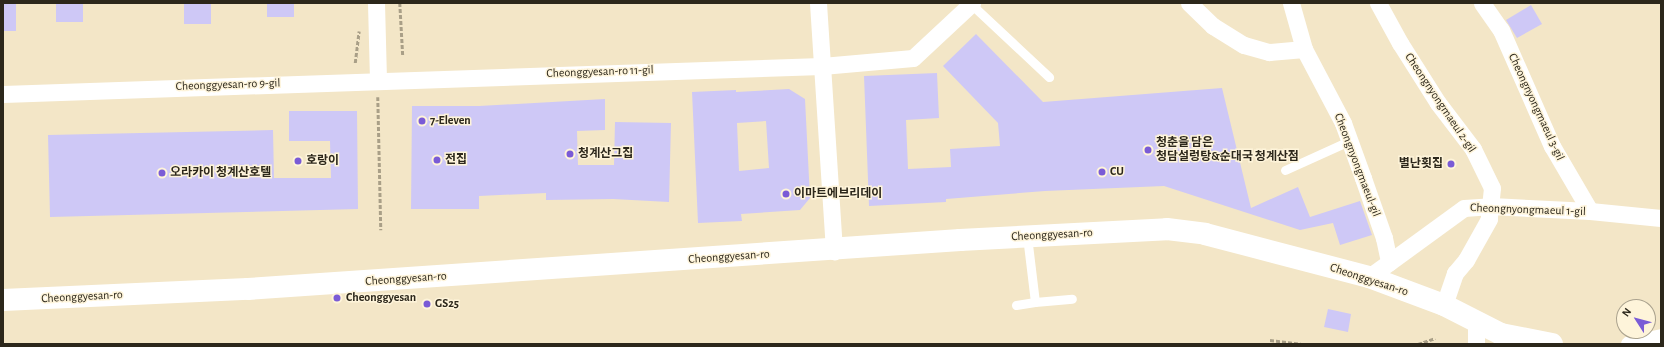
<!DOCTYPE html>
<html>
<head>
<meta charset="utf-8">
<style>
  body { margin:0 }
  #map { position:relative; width:1664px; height:347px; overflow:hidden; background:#f3e6c7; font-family:"Alegreya Sans","Noto Sans KR",sans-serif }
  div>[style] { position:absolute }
  .building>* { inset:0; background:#cec8f6 }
  .path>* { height:2.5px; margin-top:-1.25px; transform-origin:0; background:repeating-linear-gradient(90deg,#a99f87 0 4px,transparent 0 6px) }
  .lane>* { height:9px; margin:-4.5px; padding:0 4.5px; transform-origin:4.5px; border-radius:4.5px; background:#fff }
  .street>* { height:17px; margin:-8.5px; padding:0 8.5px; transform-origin:8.5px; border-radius:8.5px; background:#fff }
  .secondary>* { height:22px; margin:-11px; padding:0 11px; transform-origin:11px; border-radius:11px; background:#fff }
  .dots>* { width:11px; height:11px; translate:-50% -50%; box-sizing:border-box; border:2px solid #fef4da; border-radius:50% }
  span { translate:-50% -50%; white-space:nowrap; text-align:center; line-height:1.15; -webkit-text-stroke:3px #fef4da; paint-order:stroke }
  .street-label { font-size:12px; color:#2c271b }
  .poi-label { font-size:12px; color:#2c271b; font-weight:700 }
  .left { translate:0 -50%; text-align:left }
  .right { translate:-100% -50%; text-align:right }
  .frame { position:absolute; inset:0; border:4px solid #2c271b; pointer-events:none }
  .north { position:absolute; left:1616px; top:299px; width:40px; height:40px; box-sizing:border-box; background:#fef4da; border:1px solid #aaa28e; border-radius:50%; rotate:306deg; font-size:11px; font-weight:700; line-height:16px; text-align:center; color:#2c271b }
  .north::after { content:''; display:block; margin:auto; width:14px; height:18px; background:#7a5bd6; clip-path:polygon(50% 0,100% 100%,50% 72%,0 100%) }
</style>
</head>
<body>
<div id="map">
  <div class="building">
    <i style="clip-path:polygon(56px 3px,83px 3px,83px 22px,56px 22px)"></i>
    <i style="clip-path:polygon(184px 3px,211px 3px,211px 24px,184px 24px)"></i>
    <i style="clip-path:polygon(267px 3px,294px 3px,294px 17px,267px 17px)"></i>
    <i style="clip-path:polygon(3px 4px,16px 4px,16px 31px,3px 31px)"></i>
    <i style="clip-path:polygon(1531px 5px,1542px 24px,1517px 38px,1506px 20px)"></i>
    <i style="clip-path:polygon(976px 34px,1043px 102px,1222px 88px,1251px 208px,1298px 187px,1310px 217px,1360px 201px,1372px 235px,1340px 245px,1333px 223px,1300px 230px,1164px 186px,1045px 191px,946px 199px,946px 202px,869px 206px,864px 76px,937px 73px,939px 118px,906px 120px,908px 169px,951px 167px,950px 149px,1000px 146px,998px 123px,943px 66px)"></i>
    <i style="clip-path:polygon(evenodd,789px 89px,805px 99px,810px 198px,800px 210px,741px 214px,742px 221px,698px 223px,692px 92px,736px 90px,736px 92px,789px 89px,766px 121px,769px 168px,739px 171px,737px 123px,766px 121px)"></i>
    <i style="clip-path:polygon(605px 99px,605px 130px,577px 131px,578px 165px,614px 165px,615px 122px,671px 123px,669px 202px,613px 199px,546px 200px,546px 193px,479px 196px,479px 209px,411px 209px,412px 106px,479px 106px)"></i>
    <i style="clip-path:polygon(289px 111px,357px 111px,358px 209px,50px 217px,48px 135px,273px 130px,274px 178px,331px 178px,330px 141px,289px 141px)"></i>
    <i style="clip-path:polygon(1328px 309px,1351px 314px,1348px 332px,1324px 327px)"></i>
  </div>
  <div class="path">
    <i style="left:400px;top:3px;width:53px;rotate:86.8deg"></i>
    <i style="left:355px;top:63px;width:32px;rotate:-83deg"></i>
    <i style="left:378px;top:97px;width:133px;rotate:88.7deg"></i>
    <i style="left:1270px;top:340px;width:31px;rotate:7deg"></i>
    <i style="left:1418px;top:344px;width:18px;rotate:-19deg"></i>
  </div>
  <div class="lane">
    <i style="left:971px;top:4px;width:107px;rotate:43.1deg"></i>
    <i style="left:1285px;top:170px;width:70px;rotate:-24.4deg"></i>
    <i style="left:1027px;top:236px;width:66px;rotate:83.1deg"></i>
    <i style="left:1035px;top:302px;width:37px;rotate:-5deg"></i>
    <i style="left:1016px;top:305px;width:19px;rotate:-9deg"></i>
  </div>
  <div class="street">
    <i style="left:376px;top:3px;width:76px;rotate:88.5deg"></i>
    <i style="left:818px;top:3px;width:249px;rotate:86.3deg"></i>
    <i style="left:1189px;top:3px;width:33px;rotate:44deg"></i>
    <i style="left:1213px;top:26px;width:36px;rotate:32deg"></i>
    <i style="left:1244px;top:45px;width:26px;rotate:16deg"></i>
    <i style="left:1269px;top:52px;width:35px;rotate:-5deg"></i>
    <i style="left:1291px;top:3px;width:48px;rotate:74.2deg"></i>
    <i style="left:1304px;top:49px;width:84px;rotate:62.2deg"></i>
    <i style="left:1343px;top:123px;width:59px;rotate:70deg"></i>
    <i style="left:1363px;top:178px;width:64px;rotate:70.7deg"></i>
    <i style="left:1384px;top:238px;width:25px;rotate:78deg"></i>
    <i style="left:1378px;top:3px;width:46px;rotate:61.2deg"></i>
    <i style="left:1400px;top:43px;width:71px;rotate:57.7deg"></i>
    <i style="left:1438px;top:103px;width:58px;rotate:52.7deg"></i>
    <i style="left:1473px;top:149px;width:43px;rotate:64deg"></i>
    <i style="left:1492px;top:188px;width:31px;rotate:96deg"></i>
    <i style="left:1489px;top:219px;width:47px;rotate:119.3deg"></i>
    <i style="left:1466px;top:260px;width:17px;rotate:130deg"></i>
    <i style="left:1455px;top:273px;width:34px;rotate:109deg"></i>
    <i style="left:1482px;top:3px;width:33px;rotate:55deg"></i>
    <i style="left:1501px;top:30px;width:127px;rotate:66.3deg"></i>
    <i style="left:1552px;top:146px;width:75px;rotate:59.7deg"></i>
    <i style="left:3px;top:94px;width:819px;rotate:-1.96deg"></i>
    <i style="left:822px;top:66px;width:91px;rotate:-5deg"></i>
    <i style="left:913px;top:58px;width:81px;rotate:-43deg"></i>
    <i style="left:1369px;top:277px;width:117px;rotate:-36deg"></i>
    <i style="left:1464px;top:208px;width:27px;rotate:-4deg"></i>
    <i style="left:1491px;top:206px;width:99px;rotate:2.9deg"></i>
    <i style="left:1590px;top:211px;width:71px;rotate:5.6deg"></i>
    <i style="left:1476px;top:321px;width:23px;rotate:90deg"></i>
    <i style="left:1629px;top:344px;width:33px;rotate:-12deg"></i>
  </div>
  <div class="secondary">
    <i style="left:3px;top:300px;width:245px;rotate:-2.6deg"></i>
    <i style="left:248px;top:289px;width:714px;rotate:-3.94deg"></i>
    <i style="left:960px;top:240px;width:207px;rotate:-3deg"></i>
    <i style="left:1167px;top:229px;width:38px;rotate:7deg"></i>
    <i style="left:1205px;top:234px;width:170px;rotate:14.7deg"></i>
    <i style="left:1369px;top:277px;width:80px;rotate:20.5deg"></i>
    <i style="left:1444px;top:305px;width:64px;rotate:27deg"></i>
    <i style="left:1501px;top:334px;width:52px;rotate:11.1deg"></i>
  </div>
  <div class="dots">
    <i style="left:422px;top:121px;background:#7a5bd6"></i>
    <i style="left:1148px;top:150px;background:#7a5bd6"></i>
    <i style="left:570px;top:154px;background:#7a5bd6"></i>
    <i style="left:437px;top:160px;background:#7a5bd6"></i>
    <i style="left:298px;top:161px;background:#7a5bd6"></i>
    <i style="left:1451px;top:164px;background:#7a5bd6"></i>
    <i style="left:1102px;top:172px;background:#7a5bd6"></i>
    <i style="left:162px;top:173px;background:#7a5bd6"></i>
    <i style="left:786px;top:194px;background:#7a5bd6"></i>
    <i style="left:337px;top:298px;background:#7a5bd6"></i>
    <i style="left:427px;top:304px;background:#7a5bd6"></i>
  </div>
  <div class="street-label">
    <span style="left:600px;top:72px;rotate:-2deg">Cheonggyesan-ro 11-gil</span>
    <span style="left:228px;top:85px;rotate:-2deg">Cheonggyesan-ro 9-gil</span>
    <span style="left:1440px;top:103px;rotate:56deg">Cheongnyongmaeul 2-gil</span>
    <span style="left:1536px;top:107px;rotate:65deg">Cheongnyongmaeul 3-gil</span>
    <span style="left:1357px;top:165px;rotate:69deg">Cheongnyongmaeul-gil</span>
    <span style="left:1528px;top:210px;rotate:2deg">Cheongnyongmaeul 1-gil</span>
    <span style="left:1052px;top:235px;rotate:-3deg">Cheonggyesan-ro</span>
    <span style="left:729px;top:257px;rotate:-4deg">Cheonggyesan-ro</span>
    <span style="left:406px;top:279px;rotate:-4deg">Cheonggyesan-ro</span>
    <span style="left:1369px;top:280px;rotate:18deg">Cheonggyesan-ro</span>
    <span style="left:82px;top:297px;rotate:-3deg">Cheonggyesan-ro</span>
  </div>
  <div class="poi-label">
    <span class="left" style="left:430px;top:121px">7-Eleven</span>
    <span class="left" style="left:1156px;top:150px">청춘을 담은<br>청담설렁탕&amp;순대국 청계산점</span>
    <span class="left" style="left:578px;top:154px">청계산그집</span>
    <span class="left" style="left:445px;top:160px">전집</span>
    <span class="left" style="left:306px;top:161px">호랑이</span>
    <span class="right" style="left:1443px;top:164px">별난횟집</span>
    <span class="left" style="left:1110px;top:172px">CU</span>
    <span class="left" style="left:170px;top:173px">오라카이 청계산호텔</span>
    <span class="left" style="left:794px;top:194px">이마트에브리데이</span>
    <span class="left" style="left:346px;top:298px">Cheonggyesan</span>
    <span class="left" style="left:435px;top:304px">GS25</span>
  </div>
  <div class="frame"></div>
  <div class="north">N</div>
</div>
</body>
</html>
